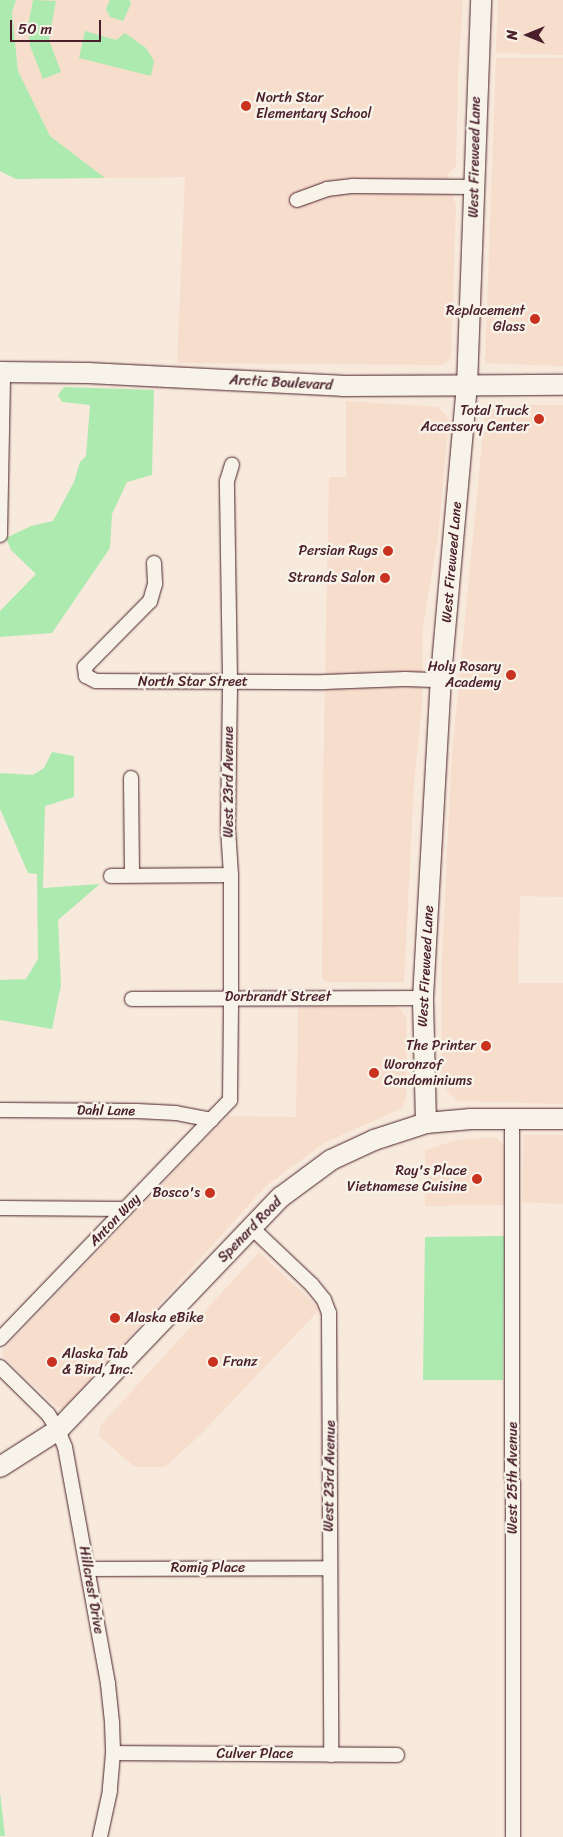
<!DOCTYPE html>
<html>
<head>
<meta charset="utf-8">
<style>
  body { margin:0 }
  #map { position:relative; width:563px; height:1837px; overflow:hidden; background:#f7e9db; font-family:Sriracha,sans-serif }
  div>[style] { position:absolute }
  .built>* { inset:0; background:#f7ddcc }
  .green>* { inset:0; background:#adeab0 }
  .roads { filter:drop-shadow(0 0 1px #4a1f2b) drop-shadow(0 0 1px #4a1f2b) }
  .minor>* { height:14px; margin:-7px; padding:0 7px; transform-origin:7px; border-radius:7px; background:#f7f3e8 }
  .secondary>* { height:20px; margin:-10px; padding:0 10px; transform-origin:10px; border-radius:10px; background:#f7f3e8 }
  .dots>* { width:14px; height:14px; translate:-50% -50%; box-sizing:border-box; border:2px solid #f7f3e8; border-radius:50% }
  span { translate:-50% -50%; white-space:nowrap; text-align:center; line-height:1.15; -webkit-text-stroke:5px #f7f3e8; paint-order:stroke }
  .poi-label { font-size:14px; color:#4a1f2b }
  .left { translate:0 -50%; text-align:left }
  .right { translate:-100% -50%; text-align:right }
  .street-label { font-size:14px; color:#4a1f2b }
  .north { position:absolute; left:503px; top:10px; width:50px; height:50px; -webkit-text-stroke:4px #f7f3e8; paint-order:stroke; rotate:270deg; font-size:14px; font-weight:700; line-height:20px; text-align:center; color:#4a1f2b }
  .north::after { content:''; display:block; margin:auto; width:18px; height:22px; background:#4a1f2b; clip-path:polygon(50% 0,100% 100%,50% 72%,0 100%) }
  .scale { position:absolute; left:10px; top:20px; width:91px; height:22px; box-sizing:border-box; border:2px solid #4a1f2b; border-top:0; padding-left:6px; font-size:15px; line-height:18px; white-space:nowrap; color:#4a1f2b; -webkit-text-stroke:4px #f7f3e8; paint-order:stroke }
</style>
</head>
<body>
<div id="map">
  <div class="built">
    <i style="clip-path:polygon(16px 0,463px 0,458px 75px,456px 166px,448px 174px,456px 207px,451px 358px,442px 365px,177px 363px,185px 177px,105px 178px,50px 136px,18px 72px,12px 12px)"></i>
    <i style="clip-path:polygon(498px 0,563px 0,563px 55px,496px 53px)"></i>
    <i style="clip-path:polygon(496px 58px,563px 58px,563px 366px,485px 363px)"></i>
    <i style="clip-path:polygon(346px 401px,438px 407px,449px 419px,438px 538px,423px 626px,422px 706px,414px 782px,404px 982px,326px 982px,322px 978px,323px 785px,329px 477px,346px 477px)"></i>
    <i style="clip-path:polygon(495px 405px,563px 405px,563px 897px,520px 896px,518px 983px,563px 983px,563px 1104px,457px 1101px,441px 1085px,442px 957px,452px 754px,485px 412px)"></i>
    <i style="clip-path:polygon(396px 1006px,402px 1011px,407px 1019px,406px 1097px,402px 1108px,324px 1143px,266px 1186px,68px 1405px,63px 1408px,56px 1406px,3px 1356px,2px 1351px,228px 1116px,296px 1117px,298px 1007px)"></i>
    <i style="clip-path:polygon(524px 1135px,563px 1135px,563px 1204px,522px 1202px)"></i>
    <i style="clip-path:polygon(495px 1137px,507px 1147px,507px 1205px,425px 1206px,425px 1150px,457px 1140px)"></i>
    <i style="clip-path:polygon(259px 1252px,320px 1309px,201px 1434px,165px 1467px,135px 1467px,99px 1436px,100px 1426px)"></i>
  </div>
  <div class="green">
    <i style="clip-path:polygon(0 0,16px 0,12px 12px,18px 71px,50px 136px,105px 178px,16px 179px,0 171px)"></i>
    <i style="clip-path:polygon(33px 0,56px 1px,49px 40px,61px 72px,43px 79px,30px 46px,28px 26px)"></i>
    <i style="clip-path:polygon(110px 0,130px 0,131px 4px,123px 21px,110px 17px,106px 9px)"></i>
    <i style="clip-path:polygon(85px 31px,116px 40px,125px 33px,146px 48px,154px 61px,151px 76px,79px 58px)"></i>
    <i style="clip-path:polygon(64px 387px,154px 390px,152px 475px,127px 482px,112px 514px,110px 548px,52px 633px,0 637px,0 611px,36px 574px,11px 550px,6px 538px,31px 526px,53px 521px,74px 482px,80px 462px,86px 456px,90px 405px,62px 402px,58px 395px)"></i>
    <i style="clip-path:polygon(52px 752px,74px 756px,74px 797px,45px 806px,43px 888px,100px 884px,58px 920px,61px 985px,52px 1029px,0 1020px,0 980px,26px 979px,38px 959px,37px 874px,28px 873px,0 809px,0 773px,33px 775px,44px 768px)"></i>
    <i style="clip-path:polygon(504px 1236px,503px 1380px,423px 1380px,425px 1237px)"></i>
    <i style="clip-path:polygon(0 1792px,5px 1836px,0 1836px)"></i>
  </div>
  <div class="roads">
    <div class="minor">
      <i style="left:297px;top:200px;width:32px;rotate:-20deg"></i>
      <i style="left:327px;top:189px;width:26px;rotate:-7deg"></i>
      <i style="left:353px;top:186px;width:121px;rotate:0.5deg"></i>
      <i style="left:0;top:535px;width:163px;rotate:-88.9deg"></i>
      <i style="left:154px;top:563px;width:21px;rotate:87deg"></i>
      <i style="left:155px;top:584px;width:18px;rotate:106deg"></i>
      <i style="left:150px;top:601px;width:93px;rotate:134.6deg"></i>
      <i style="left:85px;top:667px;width:9px;rotate:84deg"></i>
      <i style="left:86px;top:676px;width:11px;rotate:27deg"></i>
      <i style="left:96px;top:681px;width:228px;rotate:0.3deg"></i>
      <i style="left:324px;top:682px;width:81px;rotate:-2.1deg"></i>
      <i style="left:405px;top:679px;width:36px;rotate:2deg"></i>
      <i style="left:131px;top:778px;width:97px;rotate:89.4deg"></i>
      <i style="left:111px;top:876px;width:120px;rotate:-0.5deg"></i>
      <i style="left:132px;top:999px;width:291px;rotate:-0.2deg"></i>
      <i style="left:0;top:1110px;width:137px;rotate:0.4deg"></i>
      <i style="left:137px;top:1111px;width:39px;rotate:3deg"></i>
      <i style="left:176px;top:1113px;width:36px;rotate:11deg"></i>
      <i style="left:512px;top:1119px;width:718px;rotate:89.92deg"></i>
      <i style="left:0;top:1208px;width:125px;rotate:0.5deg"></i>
      <i style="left:252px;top:1228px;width:83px;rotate:43.5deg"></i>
      <i style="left:312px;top:1285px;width:19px;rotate:51deg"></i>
      <i style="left:324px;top:1300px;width:14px;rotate:69deg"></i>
      <i style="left:329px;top:1313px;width:442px;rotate:89.7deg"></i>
      <i style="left:0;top:1339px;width:332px;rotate:-46.1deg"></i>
      <i style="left:230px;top:1100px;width:103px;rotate:-89.4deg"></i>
      <i style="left:231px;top:997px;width:122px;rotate:-90deg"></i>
      <i style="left:231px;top:875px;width:46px;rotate:-93.7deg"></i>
      <i style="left:228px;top:829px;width:148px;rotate:-89.2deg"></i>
      <i style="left:230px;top:681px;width:200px;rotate:-90.9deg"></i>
      <i style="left:227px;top:481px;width:17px;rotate:-73deg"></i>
      <i style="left:0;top:1367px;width:67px;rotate:44.4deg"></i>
      <i style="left:48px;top:1414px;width:19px;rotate:58deg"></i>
      <i style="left:58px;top:1430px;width:18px;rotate:68deg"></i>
      <i style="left:65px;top:1447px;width:241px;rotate:79.7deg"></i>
      <i style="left:108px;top:1684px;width:38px;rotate:84deg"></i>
      <i style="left:112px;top:1722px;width:31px;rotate:88deg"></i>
      <i style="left:113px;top:1753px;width:38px;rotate:95deg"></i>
      <i style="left:110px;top:1791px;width:47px;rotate:102.3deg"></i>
      <i style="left:88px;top:1569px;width:241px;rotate:-0.2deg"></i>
      <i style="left:113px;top:1753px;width:284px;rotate:0.4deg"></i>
    </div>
    <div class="secondary">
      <i style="left:0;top:372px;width:88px;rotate:0.7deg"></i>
      <i style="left:88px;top:373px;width:254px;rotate:2.9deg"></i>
      <i style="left:342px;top:386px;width:221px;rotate:-0.3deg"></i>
      <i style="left:426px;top:1123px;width:125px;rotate:-91.4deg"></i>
      <i style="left:423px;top:998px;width:323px;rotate:-86.8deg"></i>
      <i style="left:441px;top:676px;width:291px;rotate:-84.9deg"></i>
      <i style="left:467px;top:386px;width:386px;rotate:-87.9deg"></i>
      <i style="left:0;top:1467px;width:69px;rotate:-32.5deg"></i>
      <i style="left:58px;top:1430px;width:323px;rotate:-46.3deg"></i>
      <i style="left:281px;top:1197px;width:62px;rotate:-36.5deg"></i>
      <i style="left:331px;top:1160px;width:47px;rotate:-24.9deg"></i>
      <i style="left:374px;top:1140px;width:55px;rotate:-18.1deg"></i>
      <i style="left:426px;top:1123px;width:45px;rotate:-5.1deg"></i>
      <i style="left:471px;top:1119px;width:92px"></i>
    </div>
  </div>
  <div class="dots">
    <i style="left:246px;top:106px;background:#c8321e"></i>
    <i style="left:535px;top:319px;background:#c8321e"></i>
    <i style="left:539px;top:419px;background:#c8321e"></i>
    <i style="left:388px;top:551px;background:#c8321e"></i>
    <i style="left:385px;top:578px;background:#c8321e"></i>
    <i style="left:511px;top:675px;background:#c8321e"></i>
    <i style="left:486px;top:1046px;background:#c8321e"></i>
    <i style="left:374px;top:1073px;background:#c8321e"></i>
    <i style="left:477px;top:1179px;background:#c8321e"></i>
    <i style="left:210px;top:1193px;background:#c8321e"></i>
    <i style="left:115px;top:1318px;background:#c8321e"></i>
    <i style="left:52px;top:1362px;background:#c8321e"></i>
    <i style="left:213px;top:1362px;background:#c8321e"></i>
  </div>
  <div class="poi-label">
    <span class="left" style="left:256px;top:106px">North Star<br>Elementary School</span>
    <span class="right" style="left:525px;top:319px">Replacement<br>Glass</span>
    <span class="right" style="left:529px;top:419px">Total Truck<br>Accessory Center</span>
    <span class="right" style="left:378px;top:551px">Persian Rugs</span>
    <span class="right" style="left:375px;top:578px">Strands Salon</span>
    <span class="right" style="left:501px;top:675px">Holy Rosary<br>Academy</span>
    <span class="right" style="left:476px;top:1046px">The Printer</span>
    <span class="left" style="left:384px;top:1073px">Woronzof<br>Condominiums</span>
    <span class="right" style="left:467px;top:1179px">Ray's Place<br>Vietnamese Cuisine</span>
    <span class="right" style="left:200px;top:1193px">Bosco's</span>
    <span class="left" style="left:125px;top:1318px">Alaska eBike</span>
    <span class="left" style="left:62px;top:1362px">Alaska Tab<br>&amp; Bind, Inc.</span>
    <span class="left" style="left:223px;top:1362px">Franz</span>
  </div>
  <div class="street-label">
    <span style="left:475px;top:157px;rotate:-89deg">West Fireweed Lane</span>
    <span style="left:281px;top:383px;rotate:3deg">Arctic Boulevard</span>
    <span style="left:452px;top:562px;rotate:-85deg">West Fireweed Lane</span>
    <span style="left:193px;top:682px">North Star Street</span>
    <span style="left:229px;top:782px;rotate:-90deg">West 23rd Avenue</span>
    <span style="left:426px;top:966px;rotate:-87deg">West Fireweed Lane</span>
    <span style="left:278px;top:997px">Dorbrandt Street</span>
    <span style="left:106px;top:1111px;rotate:1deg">Dahl Lane</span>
    <span style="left:115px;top:1220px;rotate:-46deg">Anton Way</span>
    <span style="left:250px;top:1230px;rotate:-46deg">Spenard Road</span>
    <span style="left:330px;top:1476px;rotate:-89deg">West 23rd Avenue</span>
    <span style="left:513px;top:1478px;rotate:-90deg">West 25th Avenue</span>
    <span style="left:208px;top:1568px">Romig Place</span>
    <span style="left:91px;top:1590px;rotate:80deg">Hillcrest Drive</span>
    <span style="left:255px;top:1754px">Culver Place</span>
  </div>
  <div class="north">N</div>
  <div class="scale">50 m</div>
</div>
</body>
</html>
